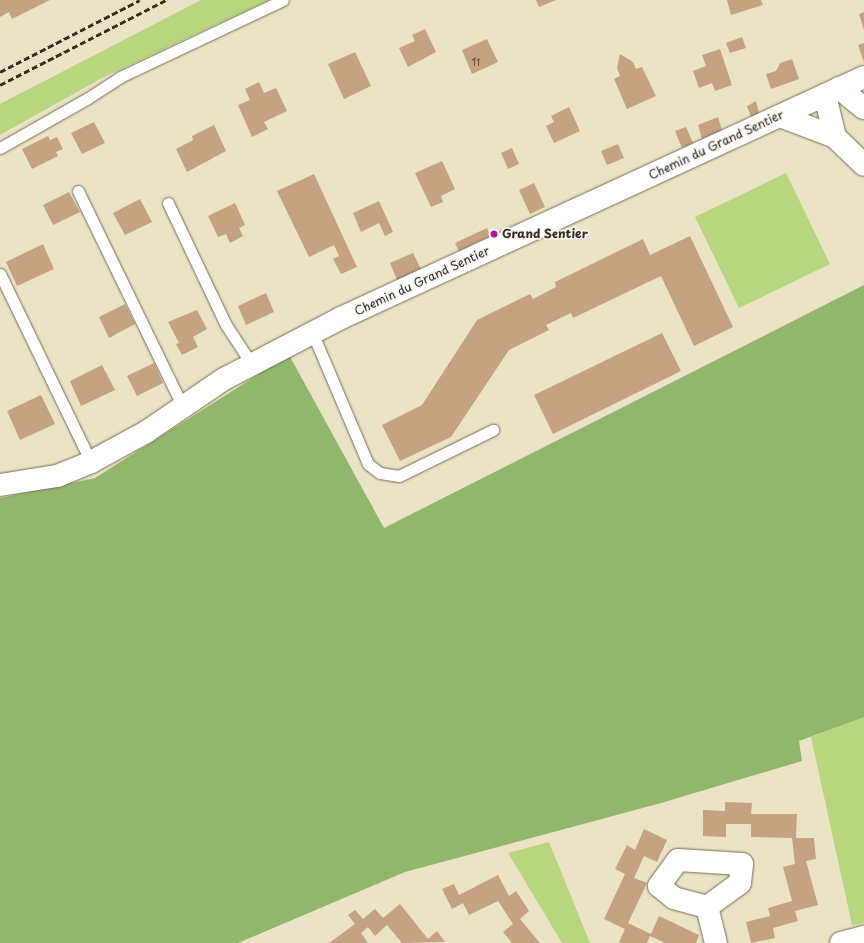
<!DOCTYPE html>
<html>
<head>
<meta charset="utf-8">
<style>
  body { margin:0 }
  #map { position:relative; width:864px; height:943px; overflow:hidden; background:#ebe3c5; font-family:"Playpen Sans",sans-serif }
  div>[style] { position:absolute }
  .green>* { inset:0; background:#b7d67e }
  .forest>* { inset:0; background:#91b76d }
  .building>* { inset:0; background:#c5a280 }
  .roads { filter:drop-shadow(0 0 1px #796b58) drop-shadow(0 0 1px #796b58) }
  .service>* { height:11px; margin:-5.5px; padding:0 5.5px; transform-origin:5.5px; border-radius:5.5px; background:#fff }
  .minor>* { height:22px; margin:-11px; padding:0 11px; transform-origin:11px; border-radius:11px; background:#fff }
  .rail>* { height:3px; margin-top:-1.5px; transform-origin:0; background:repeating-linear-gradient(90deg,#3b2a1e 0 6px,transparent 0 9px) }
  .dots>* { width:11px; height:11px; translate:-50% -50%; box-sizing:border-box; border:2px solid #f6f6f2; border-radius:50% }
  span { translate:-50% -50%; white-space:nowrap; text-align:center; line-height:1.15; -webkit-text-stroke:3.5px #f6f6f2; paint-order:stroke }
  .number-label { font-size:10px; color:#5e4836 }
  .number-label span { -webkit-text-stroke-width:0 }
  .street-label { font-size:12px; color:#3b2a1e }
  .poi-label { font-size:12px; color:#3b2a1e; font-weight:700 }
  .left { translate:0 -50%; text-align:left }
</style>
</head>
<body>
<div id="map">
  <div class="green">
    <i style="clip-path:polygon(201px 0,269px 0,102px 78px,0 135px,0 104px)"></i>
    <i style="clip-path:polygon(786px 173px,830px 264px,739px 308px,695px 217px)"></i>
    <i style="clip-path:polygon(864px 716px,864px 923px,852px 925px,811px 737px)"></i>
    <i style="clip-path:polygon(549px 842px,590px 943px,562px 943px,508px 853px)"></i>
  </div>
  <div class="forest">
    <i style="clip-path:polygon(864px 285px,864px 717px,799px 741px,802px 761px,661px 803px,405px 872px,238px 943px,0 943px,0 498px,95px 478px,289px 355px,384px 528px)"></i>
  </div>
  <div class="building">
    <i style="clip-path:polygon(0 0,50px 0,12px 19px,9px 12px,0 17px)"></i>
    <i style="clip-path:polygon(536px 0,556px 0,539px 7px)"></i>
    <i style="clip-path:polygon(727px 0,761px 0,763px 5px,731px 15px)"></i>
    <i style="clip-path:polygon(864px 12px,864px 30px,859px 14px)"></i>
    <i style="clip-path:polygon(425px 29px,436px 52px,408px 67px,399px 48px,415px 41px,412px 35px)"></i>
    <i style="clip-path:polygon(742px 37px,746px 48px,730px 53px,726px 43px)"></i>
    <i style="clip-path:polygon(487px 39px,498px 62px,472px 74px,462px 50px)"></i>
    <i style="clip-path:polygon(864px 43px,864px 62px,858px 45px)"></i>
    <i style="clip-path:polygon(720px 49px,732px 85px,715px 91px,712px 83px,699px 88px,693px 71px,706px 66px,702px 55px)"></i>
    <i style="clip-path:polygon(355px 52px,371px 86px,344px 99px,328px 64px)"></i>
    <i style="clip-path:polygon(620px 54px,633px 62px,636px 69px,642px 67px,656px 96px,627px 109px,614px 79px,620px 76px,617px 68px)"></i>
    <i style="clip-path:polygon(792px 59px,799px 79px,771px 89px,766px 74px,776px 71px,780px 63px)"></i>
    <i style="clip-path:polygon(259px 82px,264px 93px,276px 88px,287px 111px,264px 122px,268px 129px,252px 137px,238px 105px,250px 100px,245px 89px)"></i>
    <i style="clip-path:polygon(756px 101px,759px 113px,751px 117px,747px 106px)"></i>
    <i style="clip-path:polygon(569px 107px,580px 131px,554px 143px,546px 126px,554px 122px,551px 116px)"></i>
    <i style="clip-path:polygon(718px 117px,722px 130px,702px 139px,698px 125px)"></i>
    <i style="clip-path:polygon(94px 122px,105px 143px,82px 154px,71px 133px)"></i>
    <i style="clip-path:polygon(214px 125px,226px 151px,187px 172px,176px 149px,193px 140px,192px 136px)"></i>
    <i style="clip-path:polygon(686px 127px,693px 143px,682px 148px,675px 131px)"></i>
    <i style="clip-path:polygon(48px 136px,50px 140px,57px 137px,63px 149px,56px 152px,58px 156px,32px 169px,22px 149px)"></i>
    <i style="clip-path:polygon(618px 144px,624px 158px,607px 165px,601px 151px)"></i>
    <i style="clip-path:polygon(512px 148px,519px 164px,508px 169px,501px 153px)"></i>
    <i style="clip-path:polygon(442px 161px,455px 189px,441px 196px,443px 202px,431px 207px,415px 173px)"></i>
    <i style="clip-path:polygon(314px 174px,357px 267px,341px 274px,333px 259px,339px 256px,334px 245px,309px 257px,277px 191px)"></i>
    <i style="clip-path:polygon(534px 183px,545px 207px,530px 214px,519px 190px)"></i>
    <i style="clip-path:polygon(69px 192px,80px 212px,53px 225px,43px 205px)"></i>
    <i style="clip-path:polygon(140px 199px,152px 222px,125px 235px,113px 213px)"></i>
    <i style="clip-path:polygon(379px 201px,393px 232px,385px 236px,379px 223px,361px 232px,353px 213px)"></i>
    <i style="clip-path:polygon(235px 203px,245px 225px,239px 228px,243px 236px,230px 243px,226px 234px,218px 237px,208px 216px)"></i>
    <i style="clip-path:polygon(487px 228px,490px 236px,459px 251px,455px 243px)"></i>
    <i style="clip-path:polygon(690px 236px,733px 327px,694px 346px,661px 276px,573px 318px,571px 313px,546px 325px,549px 330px,509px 350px,451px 437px,400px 461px,382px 425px,422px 405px,477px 320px,530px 294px,533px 299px,556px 287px,555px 282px,643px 239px,650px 255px)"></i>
    <i style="clip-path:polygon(43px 244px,54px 269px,17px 286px,6px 262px)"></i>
    <i style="clip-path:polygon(413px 253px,421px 269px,397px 280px,390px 263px)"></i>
    <i style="clip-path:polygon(266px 293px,274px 312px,246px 325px,238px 306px)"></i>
    <i style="clip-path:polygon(125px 304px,135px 324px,109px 338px,99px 317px)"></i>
    <i style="clip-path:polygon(197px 310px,207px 329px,193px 337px,198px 347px,182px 355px,176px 344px,179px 343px,168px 322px)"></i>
    <i style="clip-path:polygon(662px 333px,681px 371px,553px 434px,534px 395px)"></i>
    <i style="clip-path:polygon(154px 363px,163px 383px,137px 396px,127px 376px)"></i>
    <i style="clip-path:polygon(102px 365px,115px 390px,81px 406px,70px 381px)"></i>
    <i style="clip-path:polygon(41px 395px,55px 424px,20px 440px,7px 411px)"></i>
    <i style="clip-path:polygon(725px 802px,752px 803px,751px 814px,797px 814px,796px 838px,814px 838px,816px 859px,806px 861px,818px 905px,795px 911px,798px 921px,773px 928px,775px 938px,751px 943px,746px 922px,770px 916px,768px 908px,792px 901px,783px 867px,795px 864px,792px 838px,751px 837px,751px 824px,726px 824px,726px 837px,703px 836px,703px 810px,725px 811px)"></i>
    <i style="clip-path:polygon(644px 829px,667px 840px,657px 862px,644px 856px,634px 878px,647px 883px,628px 923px,651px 934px,659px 916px,699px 935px,696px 943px,665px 943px,650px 936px,647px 943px,622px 943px,619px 942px,625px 929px,604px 919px,625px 874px,615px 869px,627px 845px,635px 850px)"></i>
    <i style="clip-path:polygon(498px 875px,509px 896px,516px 891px,529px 911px,520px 919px,540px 943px,512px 943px,503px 932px,513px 924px,498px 901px,469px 915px,463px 903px,452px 909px,442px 889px,454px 884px,459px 895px)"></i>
    <i style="clip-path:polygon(400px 904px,428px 939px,437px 931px,445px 942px,402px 943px,387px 925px,375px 936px,368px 927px,361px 933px,368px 943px,329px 943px,355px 924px,348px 915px,355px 910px,363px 919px,375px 909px,383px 918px)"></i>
  </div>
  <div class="roads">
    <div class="service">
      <i style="left:0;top:148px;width:101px;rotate:-29.6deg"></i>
      <i style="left:88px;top:98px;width:38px;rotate:-33deg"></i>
      <i style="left:120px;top:77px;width:180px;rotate:-25.3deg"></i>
      <i style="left:78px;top:191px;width:240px;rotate:64.1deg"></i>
      <i style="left:168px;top:203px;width:135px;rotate:64.6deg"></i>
      <i style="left:226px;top:325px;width:45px;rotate:56.7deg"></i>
      <i style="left:0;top:274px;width:209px;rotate:64.2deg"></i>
      <i style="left:312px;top:332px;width:143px;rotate:67deg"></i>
      <i style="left:368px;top:464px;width:15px;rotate:37deg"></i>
      <i style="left:380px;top:473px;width:19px;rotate:9deg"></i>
      <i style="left:399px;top:476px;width:105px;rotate:-26.1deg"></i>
    </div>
    <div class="minor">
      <i style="left:839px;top:88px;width:32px;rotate:39deg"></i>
      <i style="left:825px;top:95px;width:43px;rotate:76.6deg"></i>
      <i style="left:780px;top:116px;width:59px;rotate:20.9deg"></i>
      <i style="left:835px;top:137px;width:40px;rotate:44deg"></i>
      <i style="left:0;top:485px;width:58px;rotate:-9deg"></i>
      <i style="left:57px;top:476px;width:37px;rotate:-22deg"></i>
      <i style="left:91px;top:462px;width:63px;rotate:-28.6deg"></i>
      <i style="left:146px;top:432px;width:94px;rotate:-34.2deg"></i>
      <i style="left:224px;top:379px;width:132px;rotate:-27.5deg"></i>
      <i style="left:341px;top:318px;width:576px;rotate:-24.74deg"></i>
      <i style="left:678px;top:860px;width:64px;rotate:3.6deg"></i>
      <i style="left:742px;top:864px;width:19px;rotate:96deg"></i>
      <i style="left:740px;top:883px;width:41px;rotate:144deg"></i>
      <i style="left:707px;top:907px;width:34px;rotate:-165deg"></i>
      <i style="left:674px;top:898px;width:19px;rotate:-141deg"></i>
      <i style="left:659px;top:886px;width:32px;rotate:-54deg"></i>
      <i style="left:707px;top:907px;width:37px;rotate:76deg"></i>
      <i style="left:841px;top:943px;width:24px;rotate:-15deg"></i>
    </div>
  </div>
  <div class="rail">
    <i style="left:0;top:72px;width:157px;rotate:-27.2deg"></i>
    <i style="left:0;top:85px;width:186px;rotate:-27.1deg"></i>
  </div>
  <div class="dots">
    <i style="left:494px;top:234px;background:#b5179e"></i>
  </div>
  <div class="number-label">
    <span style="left:476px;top:62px">11</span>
  </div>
  <div class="street-label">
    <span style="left:716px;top:145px;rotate:-25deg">Chemin du Grand Sentier</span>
    <span style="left:422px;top:281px;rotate:-25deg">Chemin du Grand Sentier</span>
  </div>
  <div class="poi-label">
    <span class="left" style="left:502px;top:234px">Grand Sentier</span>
  </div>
</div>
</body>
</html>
